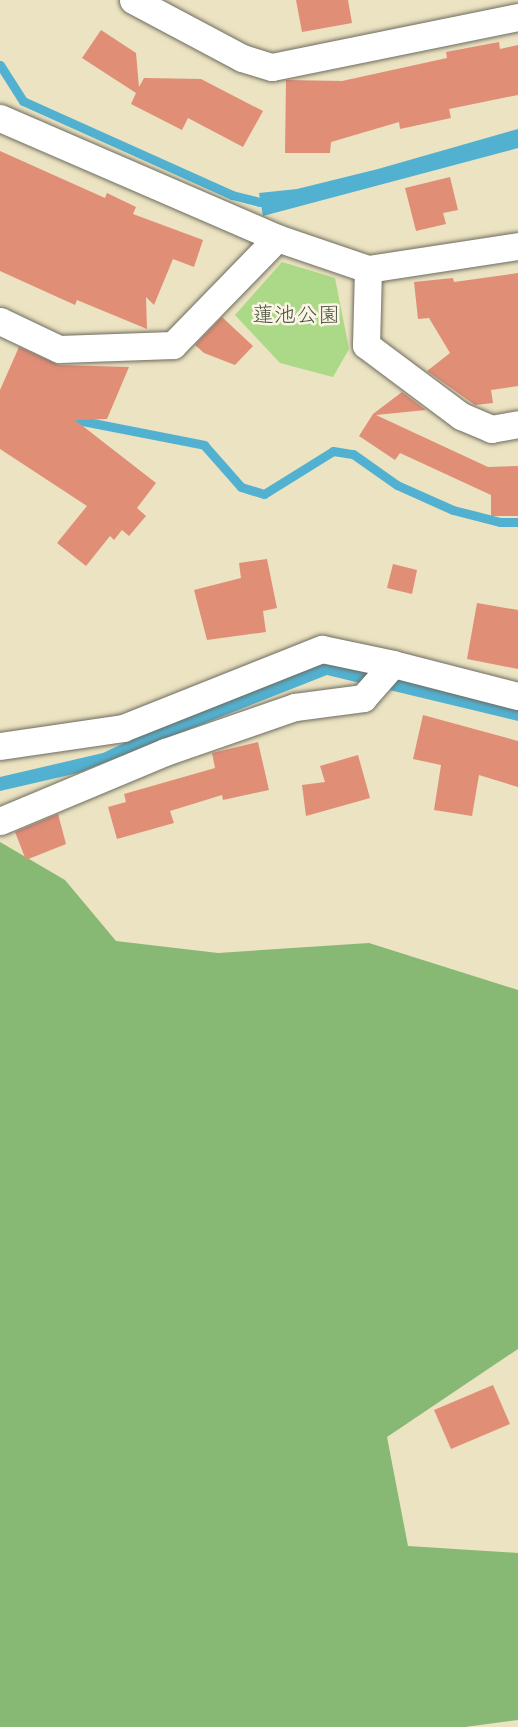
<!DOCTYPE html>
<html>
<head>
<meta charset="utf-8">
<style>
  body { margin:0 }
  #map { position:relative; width:518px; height:1727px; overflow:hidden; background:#ebe3c1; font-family:Itim,"Klee One",sans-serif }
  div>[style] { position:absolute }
  .green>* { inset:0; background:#abd987 }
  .forest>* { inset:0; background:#88b974 }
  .water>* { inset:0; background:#52b1d0 }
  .stream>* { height:9px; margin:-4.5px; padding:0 4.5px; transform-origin:4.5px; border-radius:4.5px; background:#52b1d0 }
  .building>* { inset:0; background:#e18e77 }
  .roads { filter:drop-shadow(0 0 2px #6e6b60) drop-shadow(0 0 2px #6e6b60) }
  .street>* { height:27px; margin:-13.5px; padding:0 13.5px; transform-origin:13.5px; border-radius:13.5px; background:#fff }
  span { translate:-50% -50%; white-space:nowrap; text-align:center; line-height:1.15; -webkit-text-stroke:5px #fcf5e5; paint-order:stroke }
  .park-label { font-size:22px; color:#4b5642 }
</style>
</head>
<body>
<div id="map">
  <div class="green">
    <i style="clip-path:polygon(282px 262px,335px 278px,349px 349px,333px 377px,280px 363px,235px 315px)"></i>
  </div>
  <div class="forest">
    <i style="clip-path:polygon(0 842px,65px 880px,116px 941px,218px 953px,369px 943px,518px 990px,518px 1349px,387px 1437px,408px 1546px,518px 1553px,518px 1720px,465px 1727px,0 1727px)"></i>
  </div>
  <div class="water">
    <i style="clip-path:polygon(518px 129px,518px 148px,263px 216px,259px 193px,297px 189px,378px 169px)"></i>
    <i style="clip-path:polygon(323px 658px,518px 706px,518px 721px,327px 675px,78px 773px,0 791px,0 777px,103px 753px,196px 709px)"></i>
  </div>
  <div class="stream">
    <i style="left:0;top:65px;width:43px;rotate:57.4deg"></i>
    <i style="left:23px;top:101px;width:229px;rotate:24.2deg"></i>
    <i style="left:232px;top:195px;width:29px;rotate:14deg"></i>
    <i style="left:260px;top:202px;width:12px;rotate:-9deg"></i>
    <i style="left:67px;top:418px;width:140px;rotate:11.1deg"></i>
    <i style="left:204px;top:445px;width:56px;rotate:48.6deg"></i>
    <i style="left:241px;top:487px;width:24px;rotate:17deg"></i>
    <i style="left:264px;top:494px;width:81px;rotate:-31.9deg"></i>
    <i style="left:333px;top:451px;width:20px;rotate:9deg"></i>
    <i style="left:353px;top:454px;width:54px;rotate:35.2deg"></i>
    <i style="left:397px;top:485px;width:61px;rotate:24.1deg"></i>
    <i style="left:453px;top:510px;width:49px;rotate:14.3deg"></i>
    <i style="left:500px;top:522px;width:18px"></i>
  </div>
  <div class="building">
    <i style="clip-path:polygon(296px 0,348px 0,352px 23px,302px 32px)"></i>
    <i style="clip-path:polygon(101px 30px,136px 53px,139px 87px,144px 78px,201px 79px,263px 111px,243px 147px,188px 118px,182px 130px,131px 104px,136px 93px,82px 58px)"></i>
    <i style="clip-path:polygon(499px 42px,500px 49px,518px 45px,518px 95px,449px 109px,451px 118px,400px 129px,399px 122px,331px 142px,330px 153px,285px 153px,286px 80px,342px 81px,447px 58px,446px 52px)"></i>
    <i style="clip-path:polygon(0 151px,105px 198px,107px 193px,136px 207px,133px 214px,203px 240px,194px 267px,173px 259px,154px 305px,146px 297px,147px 329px,77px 300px,75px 305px,0 271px)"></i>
    <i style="clip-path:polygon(450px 177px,458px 210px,443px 213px,446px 224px,416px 231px,405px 188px)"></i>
    <i style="clip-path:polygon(518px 273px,518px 386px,491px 390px,493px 403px,475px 405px,427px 371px,450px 353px,429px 318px,418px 319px,414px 282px,453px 278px,454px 282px)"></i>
    <i style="clip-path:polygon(222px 317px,253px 346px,235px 365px,204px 353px,195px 345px)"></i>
    <i style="clip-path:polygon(19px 347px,59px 365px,129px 367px,107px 419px,75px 420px,156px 483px,137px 508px,146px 516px,129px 536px,122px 530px,114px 540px,110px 536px,86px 566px,57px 543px,87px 506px,0 449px,0 390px)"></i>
    <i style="clip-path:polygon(402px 392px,426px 410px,376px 415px,488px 467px,518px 466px,518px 516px,491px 516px,491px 495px,400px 453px,395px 460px,359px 436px,373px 414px)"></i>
    <i style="clip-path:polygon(267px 559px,277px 608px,263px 611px,266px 632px,207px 640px,194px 590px,241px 578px,239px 563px)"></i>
    <i style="clip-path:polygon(393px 564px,417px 570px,412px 594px,387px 588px)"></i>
    <i style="clip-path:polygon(477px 603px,518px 610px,518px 669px,467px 659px)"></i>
    <i style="clip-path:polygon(423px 715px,518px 741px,518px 787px,479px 775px,472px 816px,434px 810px,441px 765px,413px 759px)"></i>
    <i style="clip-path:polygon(258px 742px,269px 790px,223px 800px,222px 795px,170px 811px,174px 823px,117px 839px,108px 807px,126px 802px,124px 794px,215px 768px,212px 753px)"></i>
    <i style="clip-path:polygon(358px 755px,370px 798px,306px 816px,302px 785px,325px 782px,320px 766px)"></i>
    <i style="clip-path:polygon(58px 814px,66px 844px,26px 860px,15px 832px)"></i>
    <i style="clip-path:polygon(493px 1385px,510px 1424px,451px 1449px,434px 1410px)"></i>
  </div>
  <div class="roads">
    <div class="street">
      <i style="left:133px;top:0;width:123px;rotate:28deg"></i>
      <i style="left:242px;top:58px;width:31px;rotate:17deg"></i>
      <i style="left:272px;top:67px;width:251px;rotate:-11.5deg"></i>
      <i style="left:0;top:118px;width:302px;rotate:23.4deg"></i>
      <i style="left:277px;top:238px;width:96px;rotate:18.8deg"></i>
      <i style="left:368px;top:269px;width:152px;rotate:-8.7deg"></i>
      <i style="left:368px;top:269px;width:76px;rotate:91.5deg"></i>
      <i style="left:366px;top:345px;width:119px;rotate:36.8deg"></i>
      <i style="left:461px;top:416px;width:33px;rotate:23deg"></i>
      <i style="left:491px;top:429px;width:27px;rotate:-10deg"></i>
      <i style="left:0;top:321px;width:65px;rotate:25.4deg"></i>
      <i style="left:59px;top:349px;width:114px;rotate:-2deg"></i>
      <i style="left:173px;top:345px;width:149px;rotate:-45.8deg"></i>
      <i style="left:0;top:746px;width:124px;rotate:-8.3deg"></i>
      <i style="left:123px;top:728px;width:214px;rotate:-21.7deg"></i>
      <i style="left:322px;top:649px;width:73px;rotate:11.9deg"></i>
      <i style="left:0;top:821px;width:179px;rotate:-22.7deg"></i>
      <i style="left:165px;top:752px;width:138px;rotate:-19.1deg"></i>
      <i style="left:295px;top:707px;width:69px;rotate:-7.5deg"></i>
      <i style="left:363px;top:698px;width:45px;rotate:-48.6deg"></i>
      <i style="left:393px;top:664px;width:129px;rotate:14.4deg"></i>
    </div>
  </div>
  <div class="park-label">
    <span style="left:296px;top:315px">蓮池公園</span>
  </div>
</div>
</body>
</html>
